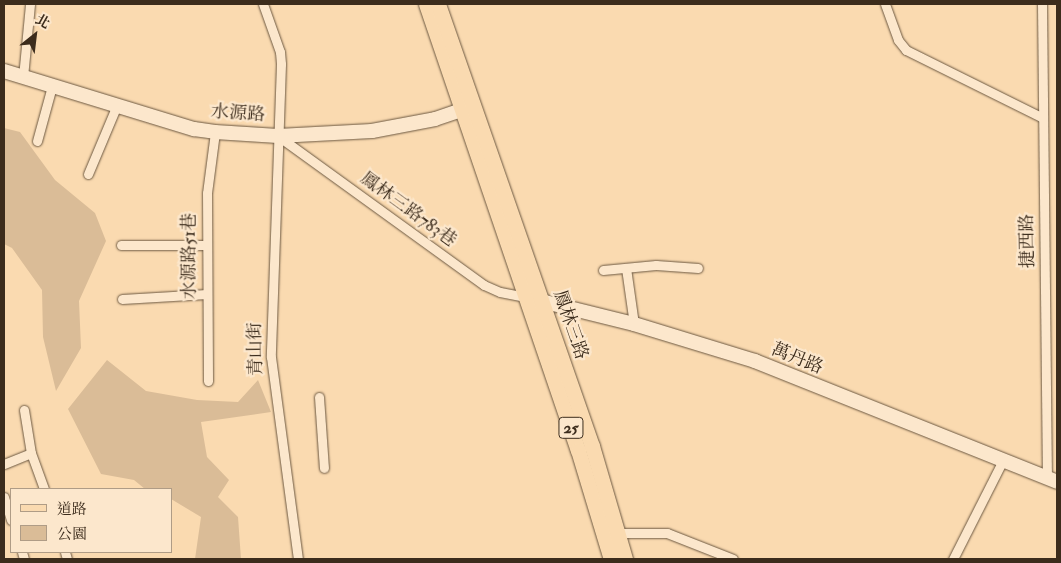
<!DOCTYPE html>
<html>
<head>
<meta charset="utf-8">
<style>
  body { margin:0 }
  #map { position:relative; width:1061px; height:563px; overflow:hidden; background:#fadab0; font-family:"IM FELL Double Pica","Noto Serif TC",serif }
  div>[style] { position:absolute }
  .green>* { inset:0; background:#dabc97 }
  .roads { filter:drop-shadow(0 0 1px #6c5841) drop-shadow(0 0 1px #6c5841) }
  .street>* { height:9px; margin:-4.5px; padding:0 4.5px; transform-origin:4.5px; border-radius:4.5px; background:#fce7cc }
  .secondary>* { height:14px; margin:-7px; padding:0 7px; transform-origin:7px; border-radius:7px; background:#fce7cc }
  .primary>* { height:15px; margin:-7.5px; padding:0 7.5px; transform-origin:7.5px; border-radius:7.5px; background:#fadab0 }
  span { translate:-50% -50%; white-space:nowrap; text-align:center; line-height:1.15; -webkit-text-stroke:4.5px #fce7cc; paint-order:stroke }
  .shield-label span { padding:1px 4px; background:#fce7cc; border:1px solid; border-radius:4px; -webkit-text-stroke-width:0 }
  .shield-label { font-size:16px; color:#3c2c1c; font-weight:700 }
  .street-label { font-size:18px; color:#3c2c1c }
  .frame { position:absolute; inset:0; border:5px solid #3c2c1c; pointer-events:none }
  .legend { position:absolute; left:10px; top:488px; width:162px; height:65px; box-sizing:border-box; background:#fce7cc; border:1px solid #af9c86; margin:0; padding:6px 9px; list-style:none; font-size:15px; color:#3c2c1c }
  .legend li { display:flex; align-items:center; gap:10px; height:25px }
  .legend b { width:25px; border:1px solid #af9c86 }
  .north { position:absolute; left:10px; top:10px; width:50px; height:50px; -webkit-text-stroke:4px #fce7cc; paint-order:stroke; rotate:29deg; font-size:14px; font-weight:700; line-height:20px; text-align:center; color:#3c2c1c }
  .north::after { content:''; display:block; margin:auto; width:18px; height:22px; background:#3c2c1c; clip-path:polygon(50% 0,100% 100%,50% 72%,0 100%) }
</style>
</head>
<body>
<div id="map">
  <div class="green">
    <i style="clip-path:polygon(4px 128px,20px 132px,55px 180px,95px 213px,106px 241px,79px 301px,81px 348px,56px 391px,43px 337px,42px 290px,12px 248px,4px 244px)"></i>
    <i style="clip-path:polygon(107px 360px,146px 391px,197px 400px,238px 402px,258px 380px,271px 412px,201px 422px,207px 457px,229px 480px,218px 497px,238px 517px,241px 559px,195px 559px,201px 517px,171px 499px,171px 489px,145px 489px,134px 480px,101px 474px,68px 409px)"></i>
  </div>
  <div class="roads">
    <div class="street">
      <i style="left:263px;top:4px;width:51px;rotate:70.5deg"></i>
      <i style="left:280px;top:52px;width:12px;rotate:85deg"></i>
      <i style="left:281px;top:64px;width:293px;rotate:92deg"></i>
      <i style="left:271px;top:357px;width:204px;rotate:82.4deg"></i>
      <i style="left:885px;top:4px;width:38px;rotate:70deg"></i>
      <i style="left:898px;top:40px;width:13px;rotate:51deg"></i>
      <i style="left:906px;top:50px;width:153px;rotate:26.4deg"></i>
      <i style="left:1042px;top:4px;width:474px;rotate:89.4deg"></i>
      <i style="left:23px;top:77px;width:73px;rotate:-84.5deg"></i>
      <i style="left:278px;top:136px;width:254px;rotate:35.9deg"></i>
      <i style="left:484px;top:285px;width:17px;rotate:24deg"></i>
      <i style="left:500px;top:292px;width:26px;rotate:11deg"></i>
      <i style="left:37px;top:141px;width:57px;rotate:-74.7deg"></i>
      <i style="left:88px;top:174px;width:75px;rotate:-67.2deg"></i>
      <i style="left:121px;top:245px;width:85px"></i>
      <i style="left:626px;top:268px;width:57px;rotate:81.9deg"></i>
      <i style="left:603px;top:270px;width:53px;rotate:-5.4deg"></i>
      <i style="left:656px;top:265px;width:42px;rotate:4.1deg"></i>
      <i style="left:122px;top:299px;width:85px;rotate:-3.4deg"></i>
      <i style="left:208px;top:381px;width:188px;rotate:-90.3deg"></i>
      <i style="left:207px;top:193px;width:62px;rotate:-82.5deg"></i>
      <i style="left:319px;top:397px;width:71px;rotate:86deg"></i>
      <i style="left:24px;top:410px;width:44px;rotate:80.8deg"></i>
      <i style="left:31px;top:453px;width:38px;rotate:70deg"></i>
      <i style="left:4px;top:464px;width:29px;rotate:-22deg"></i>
      <i style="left:4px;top:497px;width:24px;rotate:73deg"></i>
      <i style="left:617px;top:533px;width:50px"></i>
      <i style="left:667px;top:533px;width:71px;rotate:21.5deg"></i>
      <i style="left:22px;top:552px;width:7px;rotate:74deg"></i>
      <i style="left:65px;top:552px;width:7px;rotate:74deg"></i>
      <i style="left:953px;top:559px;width:111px;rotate:-63.2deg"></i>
    </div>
    <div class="secondary">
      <i style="left:4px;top:71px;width:199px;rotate:17deg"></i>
      <i style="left:194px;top:129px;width:21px;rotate:8deg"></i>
      <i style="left:215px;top:132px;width:63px;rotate:3.6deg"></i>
      <i style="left:278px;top:136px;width:94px;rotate:-3deg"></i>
      <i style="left:372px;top:131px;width:64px;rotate:-10.8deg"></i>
      <i style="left:435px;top:119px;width:40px;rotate:-18.9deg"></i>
      <i style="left:533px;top:299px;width:104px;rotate:13.9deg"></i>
      <i style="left:634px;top:324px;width:127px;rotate:17deg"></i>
      <i style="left:755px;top:361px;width:325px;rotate:21.8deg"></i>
    </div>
    <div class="primary">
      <i style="left:426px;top:4px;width:471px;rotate:71.2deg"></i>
      <i style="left:578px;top:450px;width:114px;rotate:73.2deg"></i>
      <i style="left:438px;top:4px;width:468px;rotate:70.8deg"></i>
      <i style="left:592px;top:446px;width:118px;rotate:73.7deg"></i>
    </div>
  </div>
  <div class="shield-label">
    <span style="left:571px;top:428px">25</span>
  </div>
  <div class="street-label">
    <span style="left:238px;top:114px;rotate:4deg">水源路</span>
    <span style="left:408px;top:210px;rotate:36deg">鳳林三路783巷</span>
    <span style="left:1028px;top:241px;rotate:-91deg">捷西路</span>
    <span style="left:190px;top:256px;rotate:-90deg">水源路51巷</span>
    <span style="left:570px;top:325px;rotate:71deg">鳳林三路</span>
    <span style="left:256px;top:349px;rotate:-91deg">青山街</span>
    <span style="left:797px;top:359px;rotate:22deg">萬丹路</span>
  </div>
  <div class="frame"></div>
  <ul class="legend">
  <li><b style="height:6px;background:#fadab0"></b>道路</li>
  <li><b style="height:14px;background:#dabc97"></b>公園</li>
  </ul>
  <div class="north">北</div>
</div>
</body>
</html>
